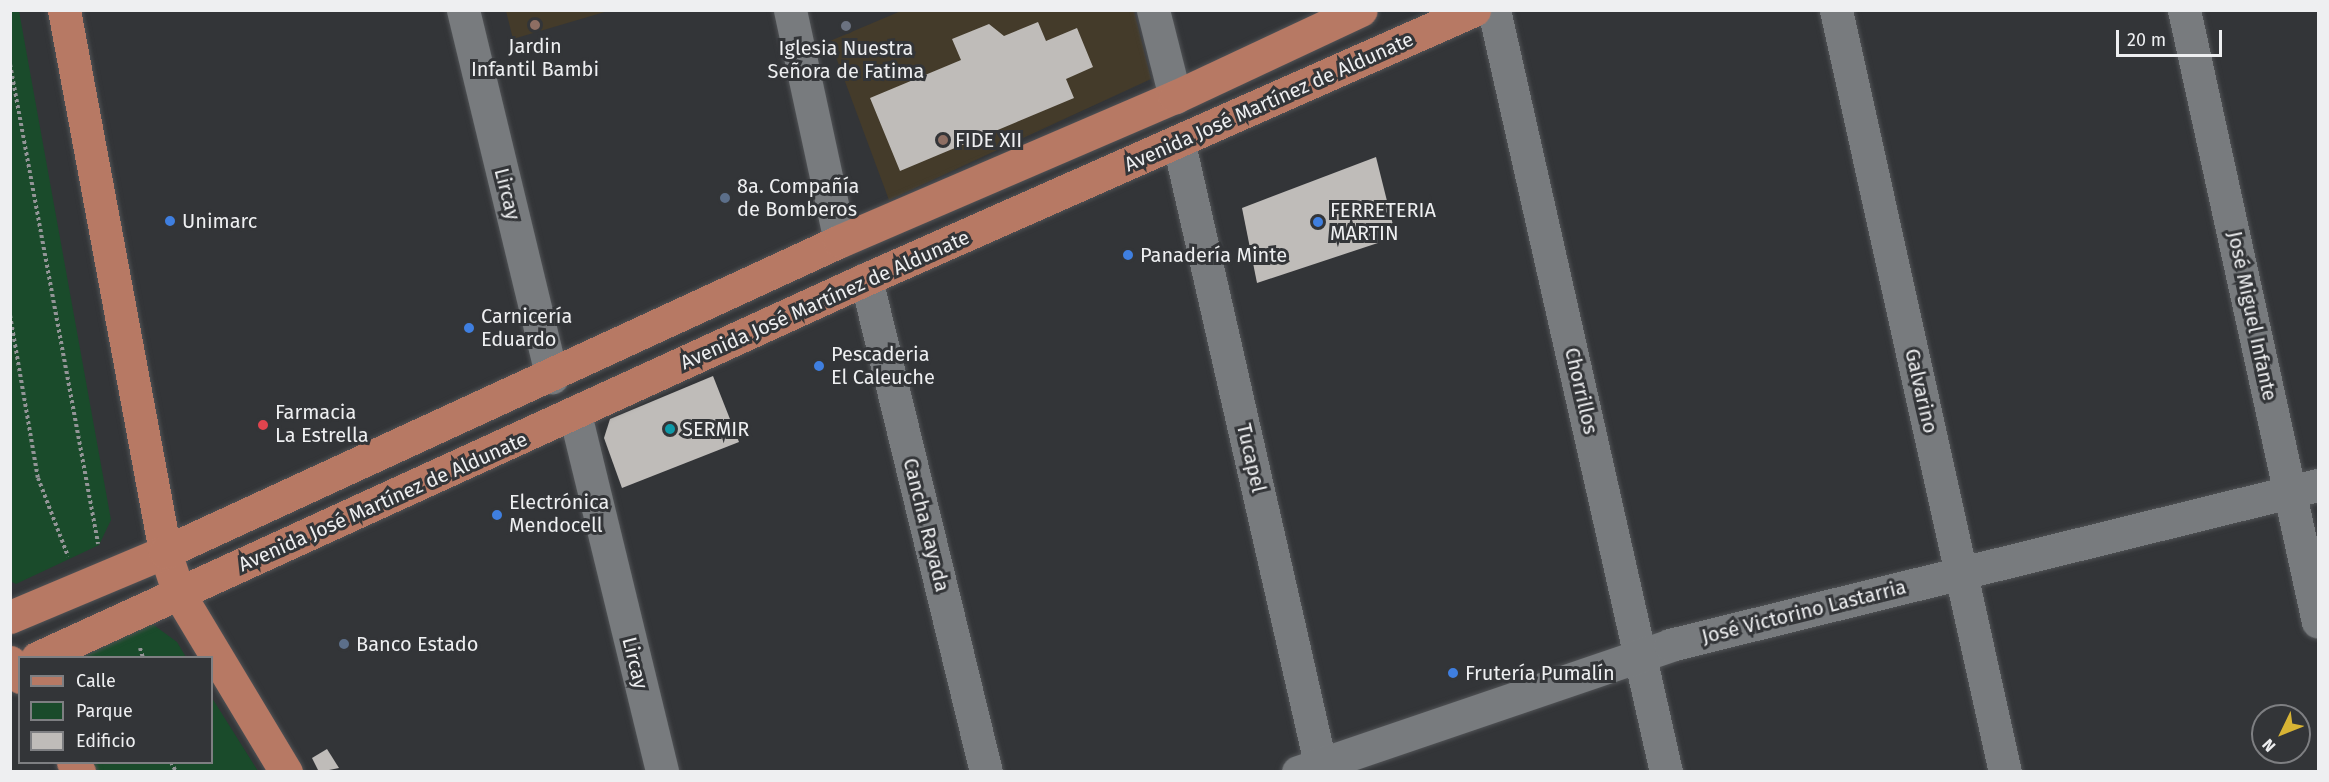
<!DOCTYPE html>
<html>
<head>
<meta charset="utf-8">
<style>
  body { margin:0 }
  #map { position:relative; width:2329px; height:782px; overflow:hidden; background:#333538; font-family:"Fira Sans",sans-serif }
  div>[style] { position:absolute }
  .education>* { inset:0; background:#443b2a }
  .green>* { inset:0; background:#1a4b2b }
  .building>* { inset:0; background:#bfbcb9 }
  .path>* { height:4px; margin-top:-2px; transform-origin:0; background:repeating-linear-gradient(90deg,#939597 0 3px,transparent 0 6px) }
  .roads { filter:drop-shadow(0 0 2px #515356) drop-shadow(0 0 2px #515356) }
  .minor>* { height:33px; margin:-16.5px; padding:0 16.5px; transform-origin:16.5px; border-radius:16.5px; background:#787b7e }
  .major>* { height:33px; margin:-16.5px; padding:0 16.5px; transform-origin:16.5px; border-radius:16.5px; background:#b77964 }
  .dots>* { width:16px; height:16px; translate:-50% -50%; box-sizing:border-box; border:3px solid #333538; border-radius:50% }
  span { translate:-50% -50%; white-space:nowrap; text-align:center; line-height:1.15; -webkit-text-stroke:6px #333538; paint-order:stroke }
  .poi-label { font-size:20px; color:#eeeff1 }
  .left { translate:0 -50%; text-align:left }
  .street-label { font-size:20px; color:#eeeff1 }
  .frame { position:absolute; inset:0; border:12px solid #eeeff1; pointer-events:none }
  .legend { position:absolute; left:18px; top:656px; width:195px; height:108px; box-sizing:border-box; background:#333538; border:2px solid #7e7f82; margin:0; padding:8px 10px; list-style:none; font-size:18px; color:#eeeff1 }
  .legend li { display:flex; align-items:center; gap:12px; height:30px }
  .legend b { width:30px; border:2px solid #7e7f82 }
  .north { position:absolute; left:2251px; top:704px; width:60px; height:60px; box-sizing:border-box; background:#333538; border:2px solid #7e7f82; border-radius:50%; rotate:227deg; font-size:16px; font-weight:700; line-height:24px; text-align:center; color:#eeeff1 }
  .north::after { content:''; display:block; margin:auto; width:21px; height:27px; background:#d8b434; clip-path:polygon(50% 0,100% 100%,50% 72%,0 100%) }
  .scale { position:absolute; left:2116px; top:30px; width:106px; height:27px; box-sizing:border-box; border:3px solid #eeeff1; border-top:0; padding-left:8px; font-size:18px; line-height:21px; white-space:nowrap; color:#eeeff1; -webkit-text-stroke:4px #333538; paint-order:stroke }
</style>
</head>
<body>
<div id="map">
  <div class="education">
    <i style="clip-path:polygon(506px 11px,506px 10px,608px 11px,513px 39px)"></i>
    <i style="clip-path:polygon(901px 11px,1134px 11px,1151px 79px,889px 200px,830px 41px)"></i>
  </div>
  <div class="green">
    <i style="clip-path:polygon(10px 11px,19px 11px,111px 520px,99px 545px,16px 584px,10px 581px)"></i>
    <i style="clip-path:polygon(151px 623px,177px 642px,186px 657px,81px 658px)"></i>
    <i style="clip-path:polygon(212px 698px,258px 771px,97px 771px,91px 763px,212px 762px)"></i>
  </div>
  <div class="building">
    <i style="clip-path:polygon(1038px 22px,1046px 41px,1077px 28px,1093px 67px,1066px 79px,1074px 98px,900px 171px,870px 98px,961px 60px,952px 39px,989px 24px,1004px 36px)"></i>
    <i style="clip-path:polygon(1376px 157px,1396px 237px,1257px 283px,1242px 208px)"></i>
    <i style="clip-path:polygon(713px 376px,739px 442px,622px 488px,604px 438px,610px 419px)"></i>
    <i style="clip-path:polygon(327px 749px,339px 768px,319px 772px,312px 758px)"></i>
  </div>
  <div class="path">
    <i style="left:10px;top:64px;width:488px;rotate:79.6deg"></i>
    <i style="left:10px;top:315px;width:165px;rotate:80.3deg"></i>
    <i style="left:38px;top:478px;width:84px;rotate:69deg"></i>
    <i style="left:140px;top:648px;width:10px;rotate:73deg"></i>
    <i style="left:171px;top:762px;width:11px;rotate:63deg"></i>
  </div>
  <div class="roads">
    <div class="minor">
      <i style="left:463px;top:10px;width:378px;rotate:76.4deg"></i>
      <i style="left:790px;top:10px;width:236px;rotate:77.8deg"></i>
      <i style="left:1153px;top:10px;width:90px;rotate:75.8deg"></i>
      <i style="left:1494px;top:10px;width:781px;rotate:77.28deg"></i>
      <i style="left:1836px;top:10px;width:781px;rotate:77.5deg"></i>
      <i style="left:2184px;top:10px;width:626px;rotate:77.65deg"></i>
      <i style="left:1179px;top:144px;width:644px;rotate:77.17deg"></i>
      <i style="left:866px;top:279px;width:507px;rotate:76.32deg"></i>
      <i style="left:575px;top:414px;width:368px;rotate:76.3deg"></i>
      <i style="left:1298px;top:772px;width:393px;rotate:-18.8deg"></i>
      <i style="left:1670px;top:645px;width:667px;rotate:-13.87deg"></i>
    </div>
    <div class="major">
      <i style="left:64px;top:10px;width:551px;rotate:79.44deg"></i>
      <i style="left:165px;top:552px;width:44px;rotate:71.6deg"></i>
      <i style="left:179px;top:594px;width:208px;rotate:59deg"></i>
      <i style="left:10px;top:617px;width:168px;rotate:-22.8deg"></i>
      <i style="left:165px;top:552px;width:743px;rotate:-24.74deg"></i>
      <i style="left:840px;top:241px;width:365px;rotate:-23.3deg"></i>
      <i style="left:1175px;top:97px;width:205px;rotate:-25.1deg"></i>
      <i style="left:37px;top:658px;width:912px;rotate:-24.57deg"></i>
      <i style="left:866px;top:279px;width:665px;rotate:-23.87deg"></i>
      <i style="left:10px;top:662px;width:18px;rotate:56deg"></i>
      <i style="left:73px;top:762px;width:12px;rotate:59deg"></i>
    </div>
  </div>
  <div class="dots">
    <i style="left:535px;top:25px;background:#8d6e63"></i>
    <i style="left:846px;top:26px;background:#6b7280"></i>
    <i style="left:943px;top:140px;background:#8d6e63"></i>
    <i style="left:725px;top:198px;background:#5c6f8a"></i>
    <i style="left:170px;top:221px;background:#3f7fe0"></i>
    <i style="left:1318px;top:222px;background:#3f7fe0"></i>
    <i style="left:1128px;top:255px;background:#3f7fe0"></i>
    <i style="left:469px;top:328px;background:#3f7fe0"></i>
    <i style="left:819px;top:366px;background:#3f7fe0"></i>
    <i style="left:263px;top:425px;background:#e0444e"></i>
    <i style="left:670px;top:429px;background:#0f9aa8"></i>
    <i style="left:497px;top:515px;background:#3f7fe0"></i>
    <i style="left:344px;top:644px;background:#5c6f8a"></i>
    <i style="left:1453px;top:673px;background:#3f7fe0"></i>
  </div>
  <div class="poi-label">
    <span style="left:535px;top:58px">Jardin<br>Infantil Bambi</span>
    <span style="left:846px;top:60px">Iglesia Nuestra<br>Señora de Fatima</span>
    <span class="left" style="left:955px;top:140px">FIDE XII</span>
    <span class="left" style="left:737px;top:198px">8a. Compañía<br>de Bomberos</span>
    <span class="left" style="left:1330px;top:222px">FERRETERIA<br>MARTIN</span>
    <span class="left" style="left:182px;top:221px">Unimarc</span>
    <span class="left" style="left:1140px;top:255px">Panadería Minte</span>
    <span class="left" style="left:481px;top:328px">Carnicería<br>Eduardo</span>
    <span class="left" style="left:831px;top:366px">Pescaderia<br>El Caleuche</span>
    <span class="left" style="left:275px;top:424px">Farmacia<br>La Estrella</span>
    <span class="left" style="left:682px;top:429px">SERMIR</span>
    <span class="left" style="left:509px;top:514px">Electrónica<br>Mendocell</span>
    <span class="left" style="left:356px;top:644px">Banco Estado</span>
    <span class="left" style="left:1465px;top:673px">Frutería Pumalín</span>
  </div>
  <div class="street-label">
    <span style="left:1269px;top:102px;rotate:-24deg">Avenida José Martínez de Aldunate</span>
    <span style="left:507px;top:194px;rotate:76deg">Lircay</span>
    <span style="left:825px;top:300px;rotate:-24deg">Avenida José Martínez de Aldunate</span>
    <span style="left:2252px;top:316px;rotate:78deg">José Miguel Infante</span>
    <span style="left:1581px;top:391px;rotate:77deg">Chorrillos</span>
    <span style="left:1921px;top:391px;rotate:77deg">Galvarino</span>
    <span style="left:1251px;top:458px;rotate:77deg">Tucapel</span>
    <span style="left:383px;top:502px;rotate:-24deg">Avenida José Martínez de Aldunate</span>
    <span style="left:926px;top:525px;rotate:76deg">Cancha Rayada</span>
    <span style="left:1804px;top:612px;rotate:-14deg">José Victorino Lastarria</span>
    <span style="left:635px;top:663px;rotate:76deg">Lircay</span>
  </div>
  <div class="frame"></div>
  <ul class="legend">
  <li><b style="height:8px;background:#b77964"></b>Calle</li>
  <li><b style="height:16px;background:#1a4b2b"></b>Parque</li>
  <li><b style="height:16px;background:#bfbcb9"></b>Edificio</li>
  </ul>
  <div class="north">N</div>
  <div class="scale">20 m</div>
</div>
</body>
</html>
